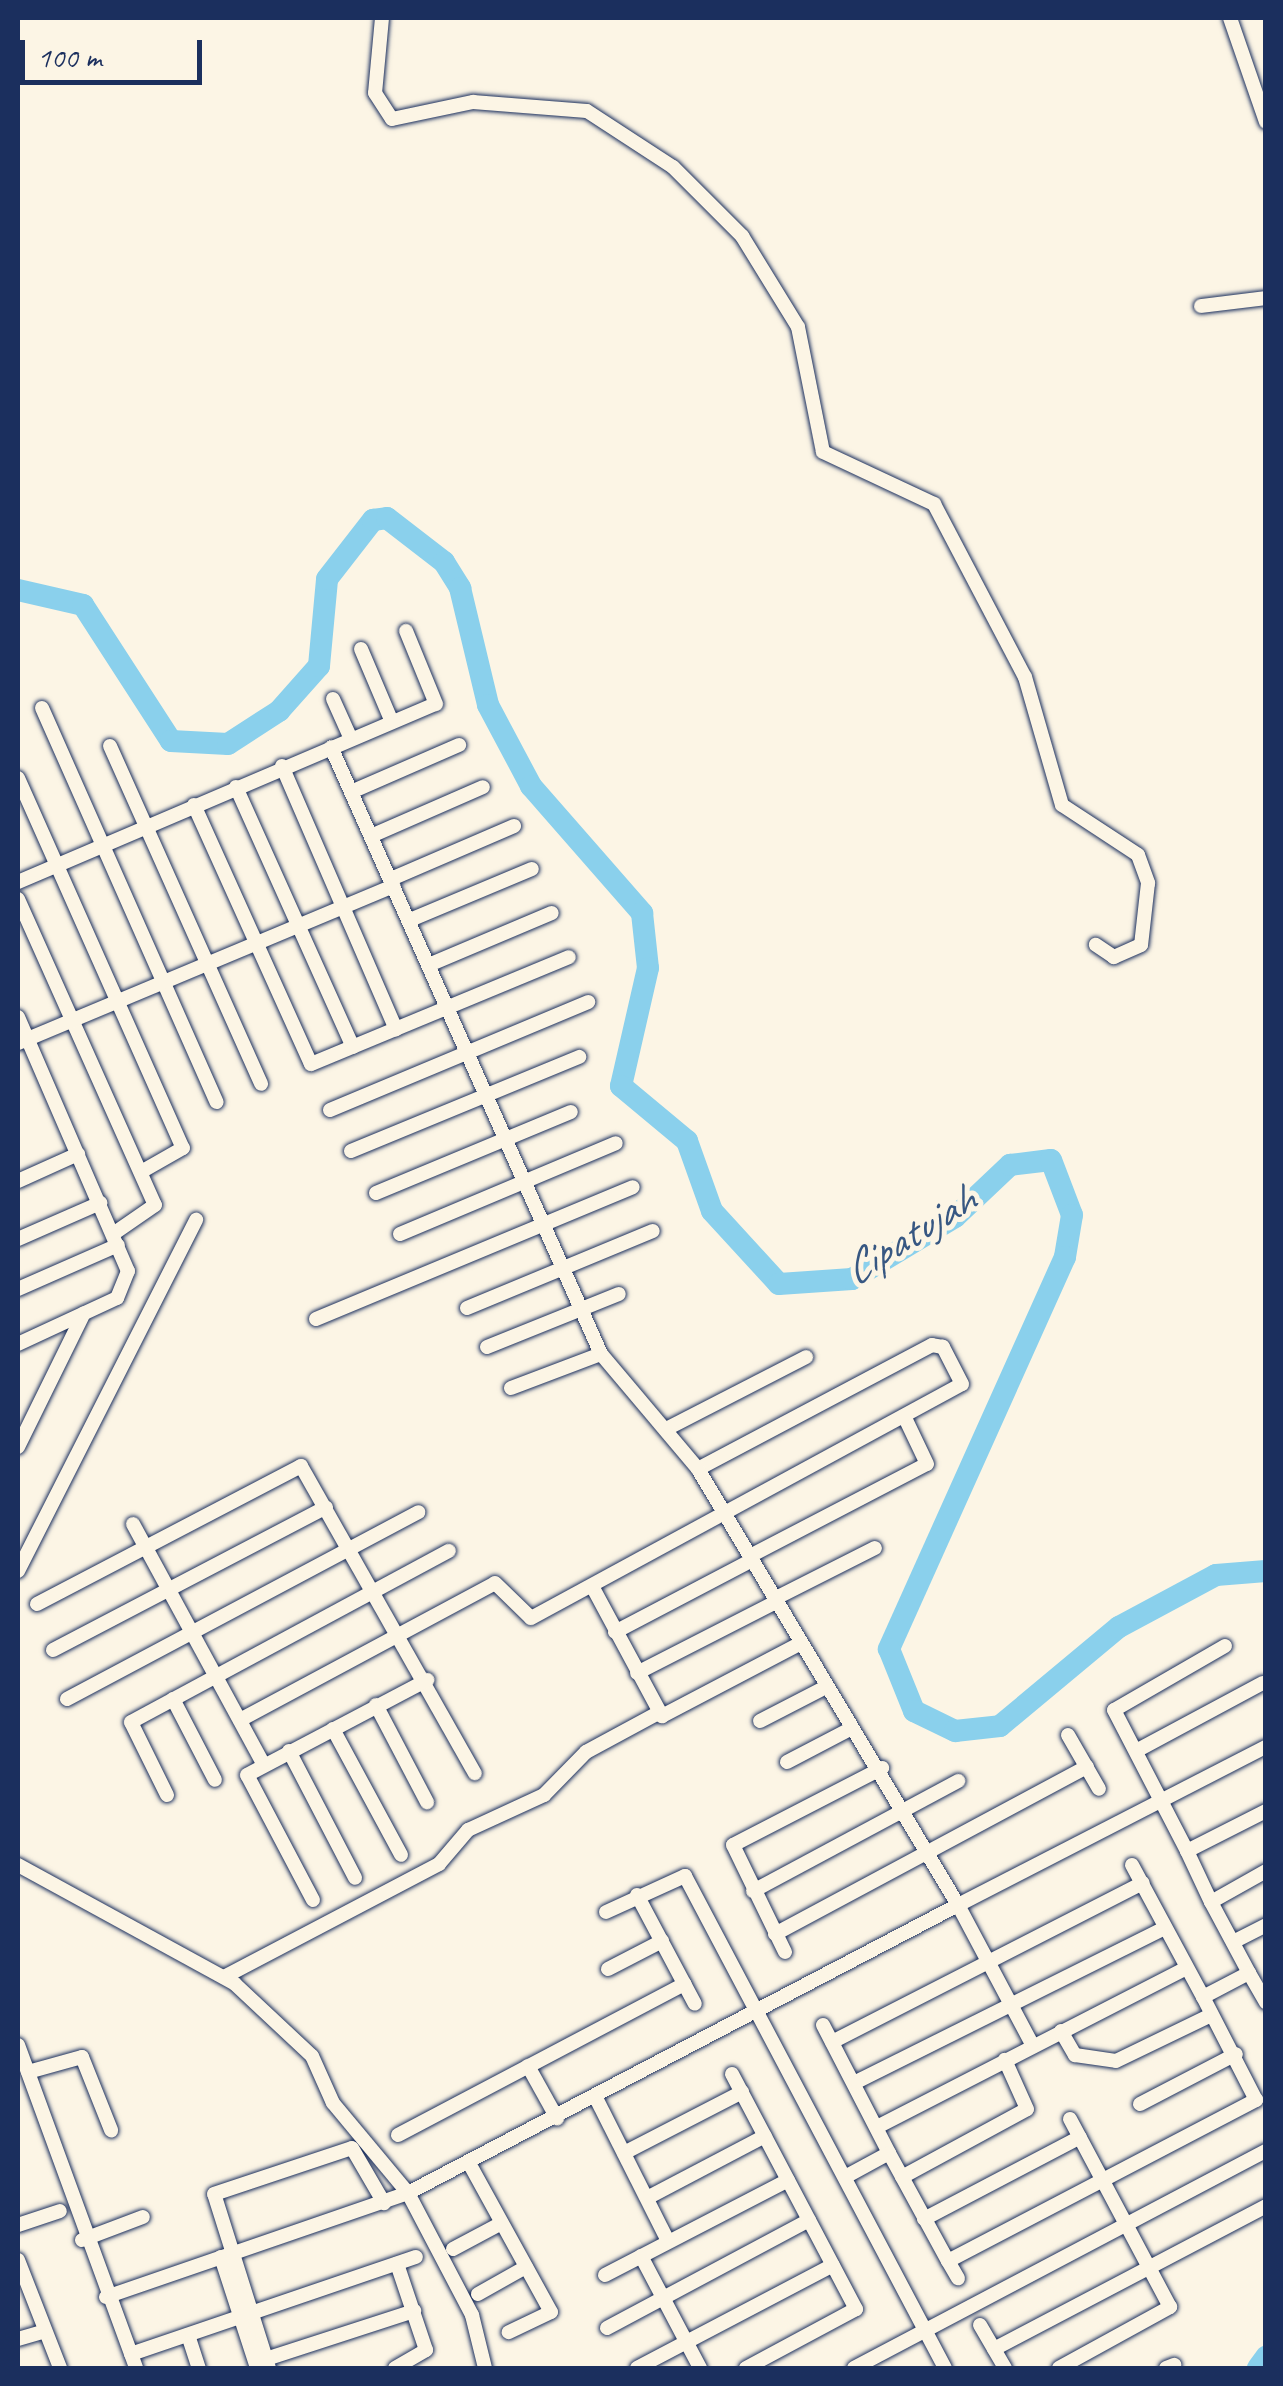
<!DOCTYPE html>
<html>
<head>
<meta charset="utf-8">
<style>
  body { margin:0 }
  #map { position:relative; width:1283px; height:2386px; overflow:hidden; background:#fcf5e5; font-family:Caveat,sans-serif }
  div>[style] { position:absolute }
  .river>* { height:22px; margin:-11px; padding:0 11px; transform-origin:11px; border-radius:11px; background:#8ad0ec }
  .roads { filter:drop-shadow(0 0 2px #1b2f5e) drop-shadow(0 0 2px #1b2f5e) }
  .minor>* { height:14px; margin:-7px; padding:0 7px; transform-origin:7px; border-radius:7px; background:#fcf5e5 }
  span { translate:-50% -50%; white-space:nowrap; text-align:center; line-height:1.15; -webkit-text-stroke:10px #fcf5e5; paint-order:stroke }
  .water-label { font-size:45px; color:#375782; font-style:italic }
  .frame { position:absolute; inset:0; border:20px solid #1b2f5e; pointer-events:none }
  .scale { position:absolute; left:20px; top:40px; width:182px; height:45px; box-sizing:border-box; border:5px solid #1b2f5e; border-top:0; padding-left:12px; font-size:30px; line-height:35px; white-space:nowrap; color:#1b2f5e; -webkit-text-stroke:8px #fcf5e5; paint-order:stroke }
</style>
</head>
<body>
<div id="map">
  <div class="river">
    <i style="left:18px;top:590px;width:67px;rotate:13deg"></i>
    <i style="left:83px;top:605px;width:162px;rotate:57.1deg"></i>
    <i style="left:171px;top:741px;width:57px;rotate:3deg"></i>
    <i style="left:228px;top:744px;width:61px;rotate:-32.9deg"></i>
    <i style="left:279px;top:711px;width:60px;rotate:-48.4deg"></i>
    <i style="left:319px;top:666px;width:87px;rotate:-84.7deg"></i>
    <i style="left:327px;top:579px;width:75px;rotate:-52.1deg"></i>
    <i style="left:373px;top:520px;width:14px;rotate:-8deg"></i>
    <i style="left:387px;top:518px;width:72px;rotate:37.7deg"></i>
    <i style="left:444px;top:562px;width:31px;rotate:58deg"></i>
    <i style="left:460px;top:588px;width:120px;rotate:76.5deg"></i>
    <i style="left:488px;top:705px;width:92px;rotate:62deg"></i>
    <i style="left:531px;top:786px;width:169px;rotate:48.8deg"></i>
    <i style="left:642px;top:913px;width:55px;rotate:83.8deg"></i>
    <i style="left:648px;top:968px;width:121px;rotate:102.9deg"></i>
    <i style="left:621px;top:1086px;width:86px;rotate:39.8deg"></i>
    <i style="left:687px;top:1141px;width:74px;rotate:70.3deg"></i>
    <i style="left:712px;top:1211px;width:99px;rotate:47.5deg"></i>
    <i style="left:779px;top:1284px;width:73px;rotate:-3.9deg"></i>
    <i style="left:852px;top:1279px;width:120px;rotate:-31deg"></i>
    <i style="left:955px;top:1217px;width:76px;rotate:-43.4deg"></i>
    <i style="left:1010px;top:1165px;width:41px;rotate:-7deg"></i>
    <i style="left:1051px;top:1160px;width:59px;rotate:69.1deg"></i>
    <i style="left:1072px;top:1215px;width:43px;rotate:99.5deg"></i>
    <i style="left:1065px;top:1257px;width:430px;rotate:114.2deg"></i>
    <i style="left:889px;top:1649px;width:67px;rotate:68deg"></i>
    <i style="left:914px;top:1711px;width:46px;rotate:26deg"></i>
    <i style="left:955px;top:1731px;width:45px;rotate:-6.3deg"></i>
    <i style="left:1000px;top:1726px;width:155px;rotate:-39.8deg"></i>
    <i style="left:1119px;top:1627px;width:110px;rotate:-28.2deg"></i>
    <i style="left:1216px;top:1575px;width:50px;rotate:-4.6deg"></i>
    <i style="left:1258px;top:2368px;width:14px;rotate:-54deg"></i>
  </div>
  <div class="roads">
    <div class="minor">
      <i style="left:382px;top:18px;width:75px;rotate:95.3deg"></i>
      <i style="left:375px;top:93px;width:31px;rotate:57deg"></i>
      <i style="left:392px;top:119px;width:83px;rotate:-11.9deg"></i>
      <i style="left:473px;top:102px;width:114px;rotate:4.5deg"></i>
      <i style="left:587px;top:111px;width:103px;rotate:33.1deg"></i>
      <i style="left:673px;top:167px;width:98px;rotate:45deg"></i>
      <i style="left:742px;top:236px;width:107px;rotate:58.4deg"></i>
      <i style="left:798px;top:327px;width:127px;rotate:78.7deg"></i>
      <i style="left:823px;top:452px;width:123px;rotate:25.1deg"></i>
      <i style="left:934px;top:504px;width:195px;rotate:62.3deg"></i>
      <i style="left:1025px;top:677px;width:133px;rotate:73.9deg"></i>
      <i style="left:1062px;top:805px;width:91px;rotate:33.3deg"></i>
      <i style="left:1138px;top:855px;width:30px;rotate:70deg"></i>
      <i style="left:1148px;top:883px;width:62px;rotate:96.4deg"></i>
      <i style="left:1141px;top:945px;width:30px;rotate:156deg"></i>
      <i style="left:1114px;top:957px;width:22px;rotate:-146deg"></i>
      <i style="left:1230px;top:18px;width:110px;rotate:70.9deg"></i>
      <i style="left:1201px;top:306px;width:65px;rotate:-7deg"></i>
      <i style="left:361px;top:649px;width:79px;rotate:67deg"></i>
      <i style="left:333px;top:699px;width:44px;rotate:65.8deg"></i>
      <i style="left:42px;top:708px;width:431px;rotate:66.1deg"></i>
      <i style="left:110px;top:746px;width:370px;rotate:65.9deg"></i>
      <i style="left:282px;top:766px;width:287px;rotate:66.6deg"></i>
      <i style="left:18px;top:778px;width:405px;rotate:66deg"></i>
      <i style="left:183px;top:1148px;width:48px;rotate:150.3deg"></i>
      <i style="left:236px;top:787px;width:285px;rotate:65.8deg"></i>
      <i style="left:351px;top:792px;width:118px;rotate:-23.5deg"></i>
      <i style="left:194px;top:805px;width:284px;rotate:65.7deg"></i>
      <i style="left:311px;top:1064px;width:279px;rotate:-22.5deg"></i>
      <i style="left:371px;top:836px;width:122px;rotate:-23.6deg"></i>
      <i style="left:391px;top:879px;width:134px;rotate:-23.3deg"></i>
      <i style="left:18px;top:882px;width:454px;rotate:-23.1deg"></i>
      <i style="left:436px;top:704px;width:79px;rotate:-112.3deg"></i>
      <i style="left:18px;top:899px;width:335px;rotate:65.9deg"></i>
      <i style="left:155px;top:1205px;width:51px;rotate:145.4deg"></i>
      <i style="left:410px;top:920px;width:132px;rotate:-22.7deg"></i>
      <i style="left:431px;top:964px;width:131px;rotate:-22.9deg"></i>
      <i style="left:18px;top:1017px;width:277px;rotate:66.6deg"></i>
      <i style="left:128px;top:1271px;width:29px;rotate:112deg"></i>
      <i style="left:117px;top:1298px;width:109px;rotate:155.1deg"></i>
      <i style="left:18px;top:1043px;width:407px;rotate:-22.7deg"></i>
      <i style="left:330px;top:1110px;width:280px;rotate:-22.7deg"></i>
      <i style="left:351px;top:1151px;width:247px;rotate:-22.4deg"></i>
      <i style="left:18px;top:1181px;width:66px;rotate:-24.2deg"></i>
      <i style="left:376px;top:1193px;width:211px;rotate:-22.6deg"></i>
      <i style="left:400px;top:1234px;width:234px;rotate:-22.8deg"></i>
      <i style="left:18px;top:1239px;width:90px;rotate:-23.7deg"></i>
      <i style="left:18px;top:1289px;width:109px;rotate:-23.7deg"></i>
      <i style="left:467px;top:1308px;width:201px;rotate:-22.5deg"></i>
      <i style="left:316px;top:1319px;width:343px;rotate:-22.6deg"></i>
      <i style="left:487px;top:1347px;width:142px;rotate:-21.9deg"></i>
      <i style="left:511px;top:1388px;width:96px;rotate:-20.7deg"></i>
      <i style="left:670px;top:1427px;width:153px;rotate:-27.2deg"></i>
      <i style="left:18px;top:1447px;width:149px;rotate:-63.8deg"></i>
      <i style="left:133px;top:1524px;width:274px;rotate:61.5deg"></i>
      <i style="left:750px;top:1556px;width:199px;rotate:-27.5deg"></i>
      <i style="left:927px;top:1464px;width:49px;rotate:-115.5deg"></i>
      <i style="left:18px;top:1571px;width:394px;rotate:-63.1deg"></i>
      <i style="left:592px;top:1586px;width:148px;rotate:61.7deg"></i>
      <i style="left:662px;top:1716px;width:155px;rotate:-27.7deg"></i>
      <i style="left:774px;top:1599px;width:113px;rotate:-26.8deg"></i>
      <i style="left:37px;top:1604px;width:298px;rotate:-27.6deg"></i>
      <i style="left:301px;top:1466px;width:353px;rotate:60.5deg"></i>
      <i style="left:615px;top:1632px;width:155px;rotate:-27.7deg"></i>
      <i style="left:1225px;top:1646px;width:128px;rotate:150deg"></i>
      <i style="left:1114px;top:1710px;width:159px;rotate:62.6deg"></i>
      <i style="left:1187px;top:1851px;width:89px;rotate:-26.9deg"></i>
      <i style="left:53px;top:1650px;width:308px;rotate:-27.6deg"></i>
      <i style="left:637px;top:1673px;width:156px;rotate:-27.1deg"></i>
      <i style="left:67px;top:1699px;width:398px;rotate:-28deg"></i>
      <i style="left:173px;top:1699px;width:91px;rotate:62.6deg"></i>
      <i style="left:376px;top:1705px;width:110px;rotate:62.3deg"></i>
      <i style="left:240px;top:1720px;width:289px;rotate:-28.2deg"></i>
      <i style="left:495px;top:1583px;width:50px;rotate:44.2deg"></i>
      <i style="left:531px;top:1618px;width:490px;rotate:-28.5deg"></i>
      <i style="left:962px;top:1384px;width:42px;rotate:-117.2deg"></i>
      <i style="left:943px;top:1347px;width:11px;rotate:-170deg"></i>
      <i style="left:932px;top:1345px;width:265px;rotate:152.1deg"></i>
      <i style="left:760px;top:1721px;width:72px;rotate:-27.3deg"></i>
      <i style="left:333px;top:1729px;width:143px;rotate:61.6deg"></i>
      <i style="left:1068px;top:1735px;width:62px;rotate:60.1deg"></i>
      <i style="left:289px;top:1751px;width:143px;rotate:62.5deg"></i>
      <i style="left:1136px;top:1751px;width:144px;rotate:-28.2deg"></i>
      <i style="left:787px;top:1762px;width:71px;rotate:-27.6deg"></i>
      <i style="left:167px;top:1795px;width:81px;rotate:-116.3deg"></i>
      <i style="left:131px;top:1722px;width:361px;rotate:-28.3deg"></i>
      <i style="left:1187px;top:1851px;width:56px;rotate:64.8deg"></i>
      <i style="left:1211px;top:1902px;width:63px;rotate:-29.4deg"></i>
      <i style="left:18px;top:1865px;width:247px;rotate:28.7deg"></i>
      <i style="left:235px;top:1984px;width:105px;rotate:43.1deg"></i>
      <i style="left:312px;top:2056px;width:51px;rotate:65.9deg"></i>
      <i style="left:333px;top:2103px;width:117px;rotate:50.2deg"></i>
      <i style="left:408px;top:2193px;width:138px;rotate:62.3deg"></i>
      <i style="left:472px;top:2315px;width:55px;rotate:76.2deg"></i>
      <i style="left:1132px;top:1865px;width:150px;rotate:61.7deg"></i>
      <i style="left:753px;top:1891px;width:233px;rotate:-28.2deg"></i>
      <i style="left:637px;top:1895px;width:123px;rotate:62deg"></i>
      <i style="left:313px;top:1900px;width:141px;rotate:-117.8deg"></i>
      <i style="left:247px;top:1775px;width:204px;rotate:-27.8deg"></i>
      <i style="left:1211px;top:1902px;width:81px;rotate:61.8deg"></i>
      <i style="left:606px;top:1912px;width:87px;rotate:-24.5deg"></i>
      <i style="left:685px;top:1876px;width:556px;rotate:62.15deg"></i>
      <i style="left:775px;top:1934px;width:354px;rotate:-28.2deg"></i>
      <i style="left:1233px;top:1942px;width:37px;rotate:-27deg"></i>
      <i style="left:785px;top:1952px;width:119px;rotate:-115.9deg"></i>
      <i style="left:733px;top:1845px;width:168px;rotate:-27.3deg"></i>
      <i style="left:608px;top:1969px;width:61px;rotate:-27.4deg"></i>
      <i style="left:224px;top:1977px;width:243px;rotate:-27.7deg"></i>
      <i style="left:439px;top:1864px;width:45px;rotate:-49.5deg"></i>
      <i style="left:468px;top:1830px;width:84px;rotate:-24.7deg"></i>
      <i style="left:544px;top:1795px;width:60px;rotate:-45.7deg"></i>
      <i style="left:586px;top:1752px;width:82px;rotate:-28.4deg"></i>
      <i style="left:823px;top:2025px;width:144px;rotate:62.7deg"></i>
      <i style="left:1061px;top:2031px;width:28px;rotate:60deg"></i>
      <i style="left:1075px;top:2055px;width:41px;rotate:8.3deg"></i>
      <i style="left:1116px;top:2061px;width:106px;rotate:-25.8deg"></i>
      <i style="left:832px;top:2042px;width:349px;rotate:-27.1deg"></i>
      <i style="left:18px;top:2045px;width:344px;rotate:69.9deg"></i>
      <i style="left:1033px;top:2046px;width:160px;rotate:-118deg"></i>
      <i style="left:958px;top:1905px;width:346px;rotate:-27.2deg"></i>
      <i style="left:528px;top:2066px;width:60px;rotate:60.9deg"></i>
      <i style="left:28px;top:2072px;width:56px;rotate:-15.5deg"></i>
      <i style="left:82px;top:2057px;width:79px;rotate:68.3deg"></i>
      <i style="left:732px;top:2074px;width:266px;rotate:62.2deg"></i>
      <i style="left:856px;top:2309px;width:125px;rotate:151.8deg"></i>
      <i style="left:854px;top:2083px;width:347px;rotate:-26.5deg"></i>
      <i style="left:596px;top:2098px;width:160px;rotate:63.3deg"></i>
      <i style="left:1140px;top:2104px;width:108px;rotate:-27.5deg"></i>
      <i style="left:877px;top:2127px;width:348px;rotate:-27.2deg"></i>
      <i style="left:398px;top:2135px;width:324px;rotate:-27.8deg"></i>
      <i style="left:624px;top:2153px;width:133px;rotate:-27.3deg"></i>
      <i style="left:469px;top:2163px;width:170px;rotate:61.2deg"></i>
      <i style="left:551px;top:2312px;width:47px;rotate:154.5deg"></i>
      <i style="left:845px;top:2177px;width:50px;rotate:-28.6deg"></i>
      <i style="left:889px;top:2153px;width:123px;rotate:61.4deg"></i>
      <i style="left:948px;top:2261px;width:348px;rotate:-27.6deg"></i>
      <i style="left:1256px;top:2100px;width:116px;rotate:-117.2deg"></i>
      <i style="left:1203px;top:1997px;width:52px;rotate:-27.6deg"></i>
      <i style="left:1249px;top:1973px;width:34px;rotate:60deg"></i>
      <i style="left:902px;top:2177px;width:142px;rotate:-28.5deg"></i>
      <i style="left:1027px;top:2109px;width:54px;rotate:-114.2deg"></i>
      <i style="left:647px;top:2198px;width:133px;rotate:-27.7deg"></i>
      <i style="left:924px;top:2219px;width:176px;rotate:-27.7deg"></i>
      <i style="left:18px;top:2225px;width:44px;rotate:-18.4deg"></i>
      <i style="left:82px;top:2240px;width:65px;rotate:-20.7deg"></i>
      <i style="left:453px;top:2249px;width:55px;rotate:-28deg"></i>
      <i style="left:641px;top:2256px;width:127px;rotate:62.2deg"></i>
      <i style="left:221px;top:2257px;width:117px;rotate:72deg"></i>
      <i style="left:18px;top:2260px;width:116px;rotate:68.7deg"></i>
      <i style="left:948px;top:2261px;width:20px;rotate:60deg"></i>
      <i style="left:605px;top:2275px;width:206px;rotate:-27.4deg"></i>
      <i style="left:478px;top:2294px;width:55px;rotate:-29.4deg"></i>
      <i style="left:106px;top:2297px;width:319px;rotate:-19deg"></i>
      <i style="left:408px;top:2193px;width:621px;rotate:-27.64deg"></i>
      <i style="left:958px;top:1905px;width:508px;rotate:-120.81deg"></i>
      <i style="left:698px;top:1469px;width:150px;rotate:-130.1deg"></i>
      <i style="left:601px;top:1354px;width:664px;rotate:-113.98deg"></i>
      <i style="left:980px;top:2325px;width:50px;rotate:59.8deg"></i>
      <i style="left:607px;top:2328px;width:229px;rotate:-28.1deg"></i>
      <i style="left:188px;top:2335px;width:35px;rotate:72deg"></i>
      <i style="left:18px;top:2339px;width:26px;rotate:-16deg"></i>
      <i style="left:994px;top:2349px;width:307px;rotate:-27.7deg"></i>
      <i style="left:131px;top:2354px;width:301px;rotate:-18.8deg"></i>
      <i style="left:266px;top:2359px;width:156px;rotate:-18deg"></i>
      <i style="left:269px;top:2368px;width:182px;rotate:-107.5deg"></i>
      <i style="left:214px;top:2194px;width:145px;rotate:-18.4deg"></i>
      <i style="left:352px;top:2148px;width:64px;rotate:59.8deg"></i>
      <i style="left:395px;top:2368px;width:36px;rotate:-30deg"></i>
      <i style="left:426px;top:2350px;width:91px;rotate:-108.6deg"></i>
      <i style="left:637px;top:2368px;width:221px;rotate:-27.7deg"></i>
      <i style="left:854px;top:2368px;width:466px;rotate:-27.8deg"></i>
      <i style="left:1059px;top:2368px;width:127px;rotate:-28.8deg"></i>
      <i style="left:1170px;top:2307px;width:213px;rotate:-118deg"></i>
      <i style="left:1166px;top:2368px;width:9px;rotate:-21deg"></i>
    </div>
  </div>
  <div class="water-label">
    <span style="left:909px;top:1235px;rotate:-32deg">Cipatujah</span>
  </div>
  <div class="frame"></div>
  <div class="scale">100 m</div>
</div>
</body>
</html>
